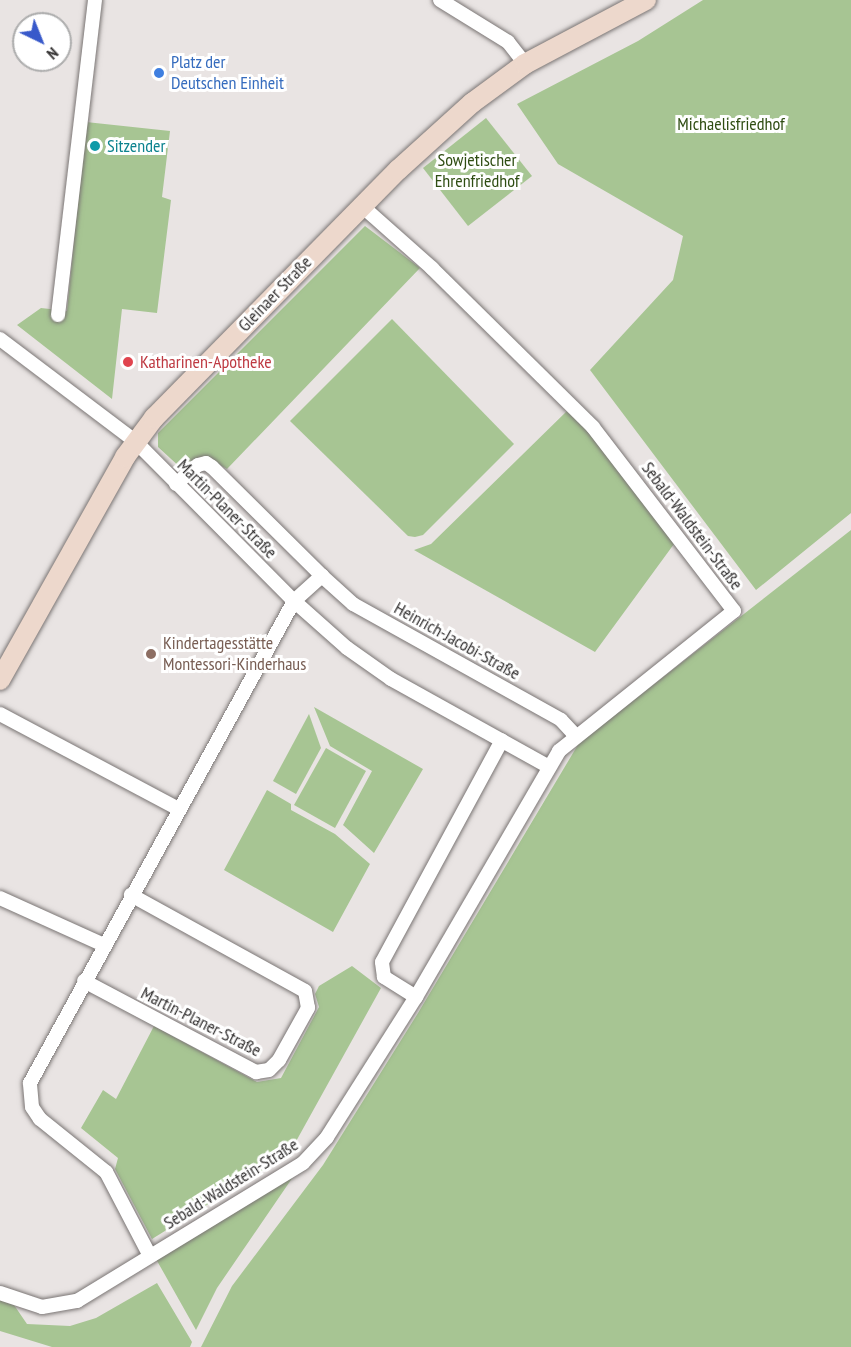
<!DOCTYPE html>
<html>
<head>
<meta charset="utf-8">
<style>
  body { margin:0 }
  #map { position:relative; width:851px; height:1347px; overflow:hidden; background:#e9e4e3; font-family:"PT Sans Narrow",sans-serif }
  div>[style] { position:absolute }
  .green>* { inset:0; background:#a7c593 }
  .roads { filter:drop-shadow(0 0 2px #7a7574) drop-shadow(0 0 2px #7a7574) }
  .street>* { height:14px; margin:-7px; padding:0 7px; transform-origin:7px; border-radius:7px; background:#fff }
  .secondary>* { height:20px; margin:-10px; padding:0 10px; transform-origin:10px; border-radius:10px; background:#edd8cc }
  .dots>* { width:16px; height:16px; translate:-50% -50%; box-sizing:border-box; border:3px solid #fff; border-radius:50% }
  span { translate:-50% -50%; white-space:nowrap; text-align:center; line-height:1.15; -webkit-text-stroke:6px #fff; paint-order:stroke }
  .shop-label { font-size:18px; color:#366cbe }
  .left { translate:0 -50%; text-align:left }
  .park-label { font-size:18px; color:#2f4d13 }
  .culture-label { font-size:18px; color:#0d838f }
  .street-label { font-size:18px; color:#333131 }
  .health-label { font-size:18px; color:#be3a42 }
  .education-label { font-size:18px; color:#785e54 }
  .north { position:absolute; left:12px; top:12px; width:60px; height:60px; box-sizing:border-box; background:#fff; border:2px solid #adadad; border-radius:50%; rotate:137deg; font-size:16px; font-weight:700; line-height:24px; text-align:center; color:#333131 }
  .north::after { content:''; display:block; margin:auto; width:21px; height:27px; background:#3859ca; clip-path:polygon(50% 0,100% 100%,50% 72%,0 100%) }
</style>
</head>
<body>
<div id="map">
  <div class="green">
    <i style="clip-path:polygon(703px 0,851px 0,851px 513px,756px 590px,590px 370px,673px 280px,683px 236px,558px 164px,517px 104px,638px 41px)"></i>
    <i style="clip-path:polygon(486px 118px,532px 176px,468px 226px,423px 168px)"></i>
    <i style="clip-path:polygon(86px 122px,170px 131px,162px 197px,171px 200px,157px 313px,122px 309px,112px 399px,17px 325px,41px 308px,67px 311px)"></i>
    <i style="clip-path:polygon(365px 226px,420px 268px,227px 469px,207px 458px,182px 469px,158px 447px,158px 433px)"></i>
    <i style="clip-path:polygon(392px 319px,514px 444px,423px 535px,415px 537px,408px 536px,290px 421px)"></i>
    <i style="clip-path:polygon(569px 409px,594px 435px,674px 544px,595px 652px,414px 550px,431px 544px)"></i>
    <i style="clip-path:polygon(851px 530px,851px 1347px,201px 1347px,232px 1286px,323px 1165px,418px 1013px,579px 743px)"></i>
    <i style="clip-path:polygon(314px 707px,423px 769px,374px 853px,343px 825px,372px 771px,330px 746px)"></i>
    <i style="clip-path:polygon(309px 714px,321px 748px,296px 794px,273px 781px)"></i>
    <i style="clip-path:polygon(326px 748px,366px 771px,335px 828px,294px 805px)"></i>
    <i style="clip-path:polygon(267px 790px,291px 804px,291px 810px,335px 834px,370px 864px,333px 932px,224px 870px)"></i>
    <i style="clip-path:polygon(352px 966px,381px 988px,289px 1154px,152px 1239px,115px 1169px,118px 1158px,81px 1128px,103px 1090px,116px 1099px,154px 1026px,257px 1082px,281px 1078px,319px 1007px,315px 994px,319px 986px)"></i>
    <i style="clip-path:polygon(295px 1174px,217px 1288px,196px 1330px,156px 1259px)"></i>
    <i style="clip-path:polygon(157px 1283px,192px 1342px,190px 1347px,52px 1347px,0 1331px,0 1300px,14px 1305px,27px 1324px,70px 1326px,96px 1318px)"></i>
  </div>
  <div class="roads">
    <div class="street">
      <i style="left:440px;top:0;width:80px;rotate:31.7deg"></i>
      <i style="left:508px;top:42px;width:28px;rotate:52deg"></i>
      <i style="left:58px;top:315px;width:317px;rotate:-83.3deg"></i>
      <i style="left:0;top:339px;width:169px;rotate:37.1deg"></i>
      <i style="left:135px;top:441px;width:226px;rotate:45.2deg"></i>
      <i style="left:294px;top:601px;width:71px;rotate:41.6deg"></i>
      <i style="left:347px;top:648px;width:54px;rotate:35.2deg"></i>
      <i style="left:391px;top:679px;width:181px;rotate:29.1deg"></i>
      <i style="left:176px;top:484px;width:29px;rotate:-41deg"></i>
      <i style="left:198px;top:465px;width:8px;rotate:-14deg"></i>
      <i style="left:206px;top:463px;width:7px;rotate:34deg"></i>
      <i style="left:212px;top:467px;width:155px;rotate:44.7deg"></i>
      <i style="left:0;top:714px;width:203px;rotate:28deg"></i>
      <i style="left:0;top:898px;width:114px;rotate:24.3deg"></i>
      <i style="left:84px;top:981px;width:195px;rotate:27.9deg"></i>
      <i style="left:256px;top:1072px;width:13px;rotate:-9deg"></i>
      <i style="left:269px;top:1070px;width:14px;rotate:-45deg"></i>
      <i style="left:279px;top:1060px;width:60px;rotate:-60.9deg"></i>
      <i style="left:308px;top:1008px;width:17px;rotate:-100deg"></i>
      <i style="left:305px;top:991px;width:199px;rotate:-151.1deg"></i>
      <i style="left:416px;top:997px;width:38px;rotate:-148deg"></i>
      <i style="left:384px;top:977px;width:15px;rotate:-98deg"></i>
      <i style="left:382px;top:962px;width:252px;rotate:-61.6deg"></i>
      <i style="left:150px;top:1256px;width:95px;rotate:-117.6deg"></i>
      <i style="left:106px;top:1172px;width:85px;rotate:-141.2deg"></i>
      <i style="left:40px;top:1119px;width:14px;rotate:-124deg"></i>
      <i style="left:32px;top:1107px;width:24px;rotate:-95deg"></i>
      <i style="left:30px;top:1083px;width:550px;rotate:-61.29deg"></i>
      <i style="left:294px;top:601px;width:38px;rotate:-42deg"></i>
      <i style="left:322px;top:576px;width:42px;rotate:42.1deg"></i>
      <i style="left:353px;top:604px;width:238px;rotate:29.1deg"></i>
      <i style="left:561px;top:720px;width:21px;rotate:47deg"></i>
      <i style="left:0;top:1293px;width:44px;rotate:18.4deg"></i>
      <i style="left:42px;top:1307px;width:36px;rotate:-10deg"></i>
      <i style="left:77px;top:1301px;width:265px;rotate:-31.4deg"></i>
      <i style="left:303px;top:1163px;width:35px;rotate:-47deg"></i>
      <i style="left:327px;top:1137px;width:166px;rotate:-57.6deg"></i>
      <i style="left:416px;top:997px;width:285px;rotate:-59.8deg"></i>
      <i style="left:559px;top:751px;width:224px;rotate:-38.7deg"></i>
      <i style="left:734px;top:611px;width:232px;rotate:-127.5deg"></i>
      <i style="left:593px;top:427px;width:226px;rotate:-135.4deg"></i>
      <i style="left:432px;top:268px;width:94px;rotate:-138.5deg"></i>
    </div>
    <div class="secondary">
      <i style="left:0;top:680px;width:256px;rotate:-60.7deg"></i>
      <i style="left:125px;top:457px;width:49px;rotate:-53.4deg"></i>
      <i style="left:154px;top:418px;width:348px;rotate:-45.5deg"></i>
      <i style="left:398px;top:170px;width:100px;rotate:-42.2deg"></i>
      <i style="left:472px;top:103px;width:66px;rotate:-36.3deg"></i>
      <i style="left:525px;top:64px;width:137px;rotate:-27.9deg"></i>
    </div>
  </div>
  <div class="dots">
    <i style="left:159px;top:73px;background:#3f7fe0"></i>
    <i style="left:95px;top:146px;background:#0f9aa8"></i>
    <i style="left:128px;top:362px;background:#e0444e"></i>
    <i style="left:151px;top:654px;background:#8d6e63"></i>
  </div>
  <div class="shop-label">
    <span class="left" style="left:171px;top:73px">Platz der<br>Deutschen Einheit</span>
  </div>
  <div class="park-label">
    <span style="left:731px;top:124px">Michaelisfriedhof</span>
    <span style="left:477px;top:171px">Sowjetischer<br>Ehrenfriedhof</span>
  </div>
  <div class="culture-label">
    <span class="left" style="left:107px;top:146px">Sitzender</span>
  </div>
  <div class="street-label">
    <span style="left:275px;top:294px;rotate:-46deg">Gleinaer Straße</span>
    <span style="left:227px;top:509px;rotate:45deg">Martin-Planer-Straße</span>
    <span style="left:692px;top:526px;rotate:53deg">Sebald-Waldstein-Straße</span>
    <span style="left:457px;top:641px;rotate:29deg">Heinrich-Jacobi-Straße</span>
    <span style="left:201px;top:1022px;rotate:27deg">Martin-Planer-Straße</span>
    <span style="left:231px;top:1184px;rotate:-32deg">Sebald-Waldstein-Straße</span>
  </div>
  <div class="health-label">
    <span class="left" style="left:140px;top:362px">Katharinen-Apotheke</span>
  </div>
  <div class="education-label">
    <span class="left" style="left:163px;top:654px">Kindertagesstätte<br>Montessori-Kinderhaus</span>
  </div>
  <div class="north">N</div>
</div>
</body>
</html>
